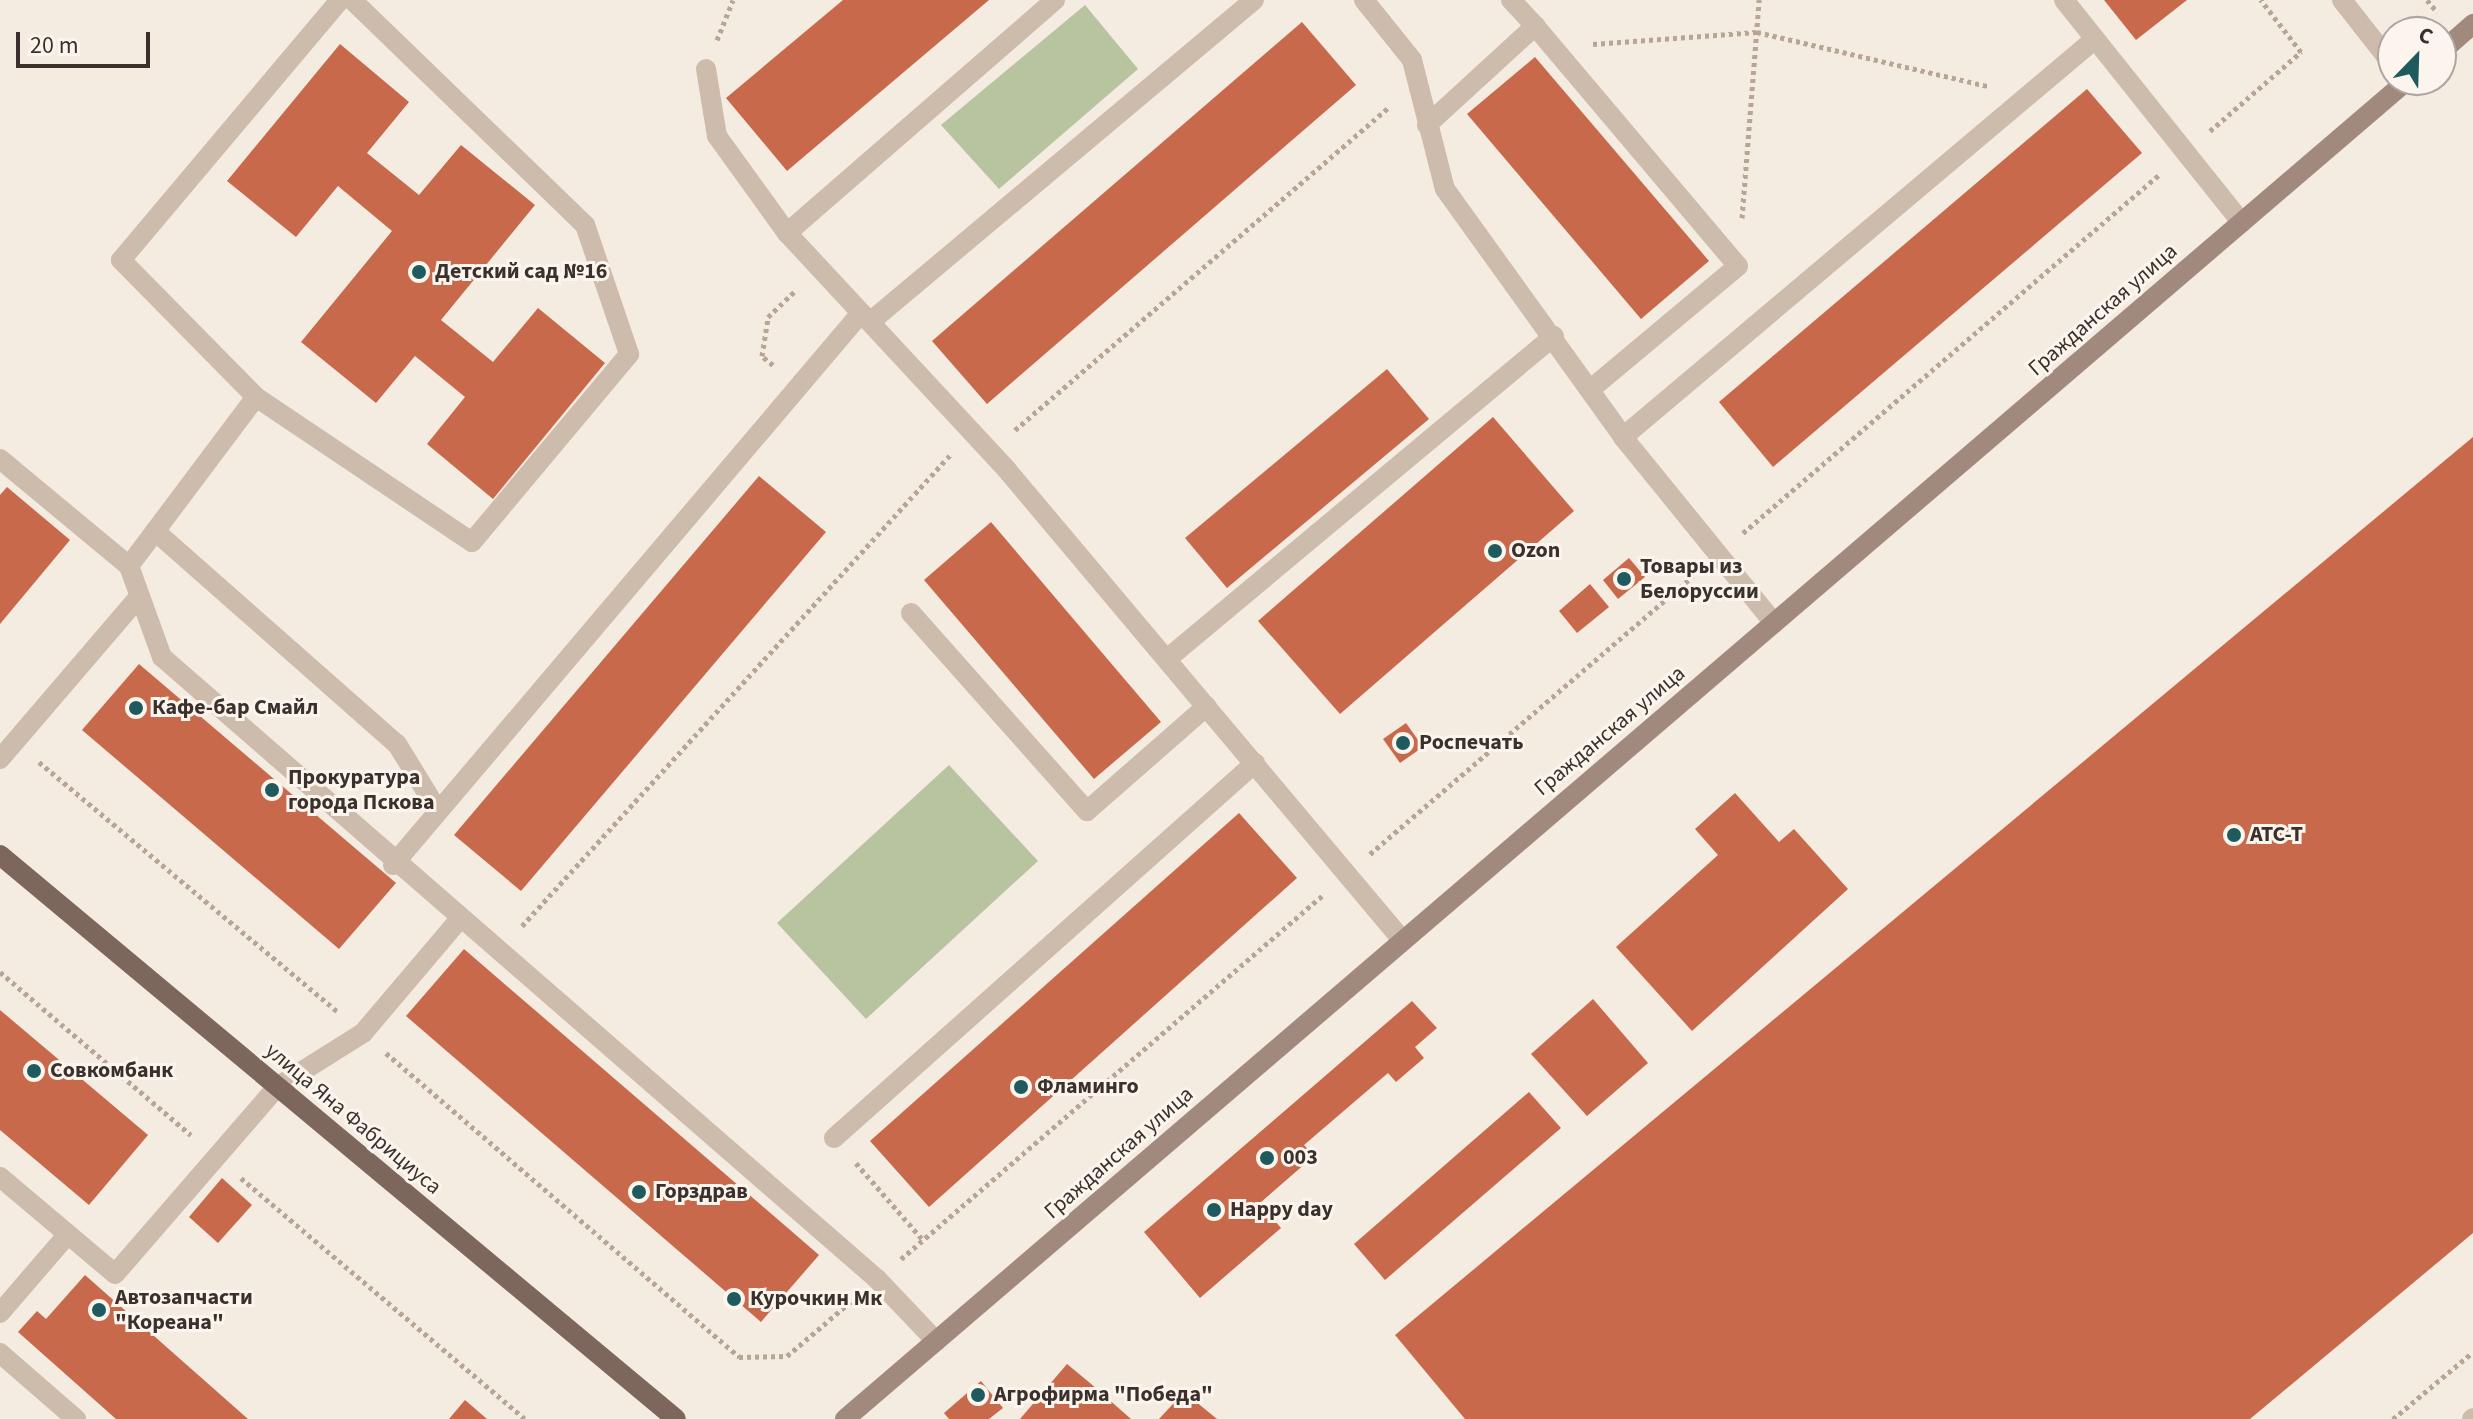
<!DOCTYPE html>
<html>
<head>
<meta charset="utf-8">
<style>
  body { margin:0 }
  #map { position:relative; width:2473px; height:1419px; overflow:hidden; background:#f4ebe1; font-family:"Source Sans 3",sans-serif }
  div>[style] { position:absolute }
  .green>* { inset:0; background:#b8c4a0 }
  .building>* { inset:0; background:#c8694b }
  .path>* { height:5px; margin-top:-2.5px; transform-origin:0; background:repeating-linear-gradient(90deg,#b9a596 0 4px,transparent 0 8px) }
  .lane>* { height:20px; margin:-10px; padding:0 10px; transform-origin:10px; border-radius:10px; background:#cdbbac }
  .street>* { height:20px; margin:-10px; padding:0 10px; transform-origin:10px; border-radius:10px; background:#cdbbac }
  .secondary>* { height:20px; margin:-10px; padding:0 10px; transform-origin:10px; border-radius:10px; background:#a18a7d }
  .primary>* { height:20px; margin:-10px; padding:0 10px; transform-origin:10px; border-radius:10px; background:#7d675c }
  .dots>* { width:22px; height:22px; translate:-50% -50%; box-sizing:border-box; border:4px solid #fbf5ee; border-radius:50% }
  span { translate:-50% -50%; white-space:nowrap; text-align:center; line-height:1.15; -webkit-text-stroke:6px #fbf5ee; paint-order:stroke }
  .poi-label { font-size:22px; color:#3b302b; font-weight:700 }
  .left { translate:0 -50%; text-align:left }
  .street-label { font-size:22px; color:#3b302b }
  .north { position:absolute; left:2377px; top:16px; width:80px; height:80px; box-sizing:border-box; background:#fbf5ee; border:2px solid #aea6a0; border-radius:50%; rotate:23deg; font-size:22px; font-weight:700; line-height:32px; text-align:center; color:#3b302b }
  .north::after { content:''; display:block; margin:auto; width:28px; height:36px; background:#1f5a5e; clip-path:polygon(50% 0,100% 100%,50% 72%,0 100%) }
  .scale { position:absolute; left:16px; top:32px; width:134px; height:36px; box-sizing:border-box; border:4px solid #3b302b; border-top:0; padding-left:10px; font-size:24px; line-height:28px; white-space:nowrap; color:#3b302b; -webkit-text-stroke:6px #fbf5ee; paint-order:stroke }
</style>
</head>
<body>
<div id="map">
  <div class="green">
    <i style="clip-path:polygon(1085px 5px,1138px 69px,999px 189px,941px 125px)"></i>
    <i style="clip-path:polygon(949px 765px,1038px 861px,866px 1019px,777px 923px)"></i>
  </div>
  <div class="building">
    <i style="clip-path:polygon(843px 0,989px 0,787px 171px,726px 98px)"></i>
    <i style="clip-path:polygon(2104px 0,2187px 0,2136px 40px)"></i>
    <i style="clip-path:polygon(1302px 22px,1356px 85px,987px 404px,932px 341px)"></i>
    <i style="clip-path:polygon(340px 44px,409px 102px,367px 153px,419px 195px,461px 145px,535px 205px,441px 320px,493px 362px,538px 308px,605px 363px,493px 499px,427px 444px,465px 397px,415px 356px,376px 403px,301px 342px,392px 231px,338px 186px,296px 237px,227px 181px)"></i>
    <i style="clip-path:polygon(1535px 57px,1709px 261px,1641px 319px,1467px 114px)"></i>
    <i style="clip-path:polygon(2087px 89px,2142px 153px,1773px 467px,1719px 402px)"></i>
    <i style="clip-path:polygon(1387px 369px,1429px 419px,1227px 588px,1185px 538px)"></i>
    <i style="clip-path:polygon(1493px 417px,1574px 511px,1340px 714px,1258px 621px)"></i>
    <i style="clip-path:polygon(2473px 437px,2473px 1233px,2250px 1419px,1465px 1419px,1395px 1335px)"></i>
    <i style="clip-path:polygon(759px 476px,826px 532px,521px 891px,454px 835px)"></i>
    <i style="clip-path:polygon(7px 487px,70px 540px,0 624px,0 495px)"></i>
    <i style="clip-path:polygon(991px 522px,1161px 722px,1094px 779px,924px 580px)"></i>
    <i style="clip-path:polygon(1629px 558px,1645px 577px,1618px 599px,1603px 580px)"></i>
    <i style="clip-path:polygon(1590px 584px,1609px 607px,1577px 633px,1559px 611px)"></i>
    <i style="clip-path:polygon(139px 664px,396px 883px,339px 949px,82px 730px)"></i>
    <i style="clip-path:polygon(1406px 723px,1423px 747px,1400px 763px,1383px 739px)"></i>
    <i style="clip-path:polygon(1735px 793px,1779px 842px,1794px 829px,1848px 889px,1692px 1031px,1616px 947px,1718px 855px,1695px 829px)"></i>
    <i style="clip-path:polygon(1239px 813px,1297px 878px,929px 1207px,870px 1141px)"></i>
    <i style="clip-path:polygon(464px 949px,819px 1255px,761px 1322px,406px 1016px)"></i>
    <i style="clip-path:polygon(1593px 999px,1648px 1063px,1587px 1116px,1531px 1054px)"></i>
    <i style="clip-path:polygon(1412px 1001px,1437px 1028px,1415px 1047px,1424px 1058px,1396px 1082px,1388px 1073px,1304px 1145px,1314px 1156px,1260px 1203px,1281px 1228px,1200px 1298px,1144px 1232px)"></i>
    <i style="clip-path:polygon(0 1010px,148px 1135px,89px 1205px,0 1130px)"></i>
    <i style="clip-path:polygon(1529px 1092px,1561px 1128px,1385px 1280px,1354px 1244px)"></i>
    <i style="clip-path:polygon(222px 1178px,252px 1205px,218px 1243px,189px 1217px)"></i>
    <i style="clip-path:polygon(85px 1275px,248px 1419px,116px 1419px,18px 1332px,37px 1311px,46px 1319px)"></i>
    <i style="clip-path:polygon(1067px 1364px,1090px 1383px,1131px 1419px,1020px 1419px)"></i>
    <i style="clip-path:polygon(981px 1381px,1003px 1408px,989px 1419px,949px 1419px,944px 1413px)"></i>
    <i style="clip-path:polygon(1184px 1392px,1217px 1419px,1159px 1419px)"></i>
    <i style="clip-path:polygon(465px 1400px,487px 1419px,449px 1419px)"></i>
  </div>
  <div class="path">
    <i style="left:2427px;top:0;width:16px;rotate:50deg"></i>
    <i style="left:717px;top:40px;width:43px;rotate:-68.2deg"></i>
    <i style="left:1593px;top:44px;width:164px;rotate:-4.2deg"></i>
    <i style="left:1757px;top:32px;width:237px;rotate:13.2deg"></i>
    <i style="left:2210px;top:131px;width:121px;rotate:-41deg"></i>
    <i style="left:2301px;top:52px;width:66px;rotate:-127.6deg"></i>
    <i style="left:1742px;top:218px;width:219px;rotate:-85.5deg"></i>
    <i style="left:773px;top:365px;width:14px;rotate:-141deg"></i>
    <i style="left:762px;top:356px;width:39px;rotate:-81deg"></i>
    <i style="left:768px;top:317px;width:40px;rotate:-44deg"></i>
    <i style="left:1015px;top:430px;width:494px;rotate:-40.8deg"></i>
    <i style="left:1743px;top:533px;width:550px;rotate:-40.73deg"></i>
    <i style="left:39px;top:762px;width:390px;rotate:39.9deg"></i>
    <i style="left:1370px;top:854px;width:426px;rotate:-40.7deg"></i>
    <i style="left:522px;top:926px;width:638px;rotate:-47.73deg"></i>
    <i style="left:0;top:972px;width:251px;rotate:40.5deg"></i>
    <i style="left:386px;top:1053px;width:466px;rotate:40.7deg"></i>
    <i style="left:739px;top:1357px;width:48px;rotate:-1.2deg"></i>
    <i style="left:787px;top:1356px;width:88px;rotate:-40.4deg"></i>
    <i style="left:856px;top:1163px;width:102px;rotate:49deg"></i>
    <i style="left:241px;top:1178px;width:372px;rotate:40.3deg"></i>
    <i style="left:901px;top:1259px;width:557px;rotate:-40.78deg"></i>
    <i style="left:2393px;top:1419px;width:104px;rotate:-39.9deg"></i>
  </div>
  <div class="lane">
    <i style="left:340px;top:0;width:340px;rotate:130.1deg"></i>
    <i style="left:121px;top:260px;width:192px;rotate:45.4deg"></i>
    <i style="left:256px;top:397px;width:260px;rotate:33.9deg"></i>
    <i style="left:472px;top:542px;width:245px;rotate:-50.1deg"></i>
    <i style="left:629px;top:354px;width:136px;rotate:-108.8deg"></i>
    <i style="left:585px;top:225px;width:324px;rotate:-136deg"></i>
    <i style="left:1055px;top:0;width:355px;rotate:139deg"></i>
    <i style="left:787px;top:233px;width:323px;rotate:47.1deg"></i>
    <i style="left:1007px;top:470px;width:615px;rotate:49.94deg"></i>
    <i style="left:1364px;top:0;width:77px;rotate:51.3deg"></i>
    <i style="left:1412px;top:60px;width:133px;rotate:75.7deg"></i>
    <i style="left:1445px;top:189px;width:305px;rotate:54.3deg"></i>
    <i style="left:1511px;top:0;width:35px;rotate:47deg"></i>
    <i style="left:2064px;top:0;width:285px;rotate:51.4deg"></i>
    <i style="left:706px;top:69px;width:68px;rotate:80.7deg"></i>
    <i style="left:717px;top:136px;width:120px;rotate:54.2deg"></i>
    <i style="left:1427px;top:125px;width:147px;rotate:-42.5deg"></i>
    <i style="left:1535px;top:26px;width:314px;rotate:49.8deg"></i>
    <i style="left:1738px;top:266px;width:190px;rotate:140.1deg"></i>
    <i style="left:870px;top:322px;width:501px;rotate:-39.98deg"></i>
    <i style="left:0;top:459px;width:168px;rotate:39.7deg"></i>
    <i style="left:129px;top:566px;width:97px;rotate:70.1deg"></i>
    <i style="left:162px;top:657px;width:948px;rotate:41.02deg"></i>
    <i style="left:877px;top:1279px;width:86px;rotate:46.4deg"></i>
    <i style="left:155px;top:531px;width:322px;rotate:41.4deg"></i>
    <i style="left:397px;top:744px;width:79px;rotate:58.5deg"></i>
    <i style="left:129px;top:566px;width:211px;rotate:-53.1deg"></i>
    <i style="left:911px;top:613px;width:265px;rotate:48.4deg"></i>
    <i style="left:1087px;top:811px;width:159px;rotate:-41.2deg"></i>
    <i style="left:1774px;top:623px;width:240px;rotate:-129.1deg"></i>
    <i style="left:1623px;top:437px;width:617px;rotate:-40.14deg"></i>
    <i style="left:1167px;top:659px;width:504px;rotate:-39.85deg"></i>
    <i style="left:0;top:759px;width:212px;rotate:-49.4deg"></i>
    <i style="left:393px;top:865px;width:724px;rotate:-49.71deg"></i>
    <i style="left:834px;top:1138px;width:564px;rotate:-41.69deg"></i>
    <i style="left:0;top:1177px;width:150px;rotate:40.1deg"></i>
    <i style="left:115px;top:1274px;width:247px;rotate:-49.1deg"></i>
    <i style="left:277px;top:1087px;width:102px;rotate:-32.1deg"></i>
    <i style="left:363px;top:1033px;width:148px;rotate:-49.7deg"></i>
    <i style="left:0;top:1313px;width:103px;rotate:-49.3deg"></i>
    <i style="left:0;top:1353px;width:101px;rotate:41deg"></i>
  </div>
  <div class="street">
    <i style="left:2342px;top:0;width:83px;rotate:51.9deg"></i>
    <i style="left:2472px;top:1419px;width:1px;rotate:-45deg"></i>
  </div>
  <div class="secondary">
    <i style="left:2441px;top:52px;width:43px;rotate:-41.2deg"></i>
    <i style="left:845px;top:1419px;width:2058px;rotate:-40.59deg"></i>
  </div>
  <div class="primary">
    <i style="left:0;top:855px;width:880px;rotate:39.84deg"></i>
  </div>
  <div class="dots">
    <i style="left:419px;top:272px;background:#1f5a5e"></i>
    <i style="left:1495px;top:551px;background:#1f5a5e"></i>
    <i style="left:1624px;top:579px;background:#1f5a5e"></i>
    <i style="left:136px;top:708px;background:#1f5a5e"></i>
    <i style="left:1403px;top:743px;background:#1f5a5e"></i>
    <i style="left:272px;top:790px;background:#1f5a5e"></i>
    <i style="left:2234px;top:835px;background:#1f5a5e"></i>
    <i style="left:34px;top:1071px;background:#1f5a5e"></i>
    <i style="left:1021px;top:1087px;background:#1f5a5e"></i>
    <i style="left:1267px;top:1158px;background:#1f5a5e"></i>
    <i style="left:639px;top:1192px;background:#1f5a5e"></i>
    <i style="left:1214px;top:1210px;background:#1f5a5e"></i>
    <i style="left:734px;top:1299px;background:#1f5a5e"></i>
    <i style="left:99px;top:1310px;background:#1f5a5e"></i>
    <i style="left:978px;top:1395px;background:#1f5a5e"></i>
  </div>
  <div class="poi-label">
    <span class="left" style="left:435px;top:272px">Детский сад №16</span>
    <span class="left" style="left:1511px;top:551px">Ozon</span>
    <span class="left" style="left:1640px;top:579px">Товары из<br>Белоруссии</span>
    <span class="left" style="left:152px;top:708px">Кафе-бар Смайл</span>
    <span class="left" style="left:1419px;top:743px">Роспечать</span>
    <span class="left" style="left:288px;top:790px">Прокуратура<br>города Пскова</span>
    <span class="left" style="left:2250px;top:835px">ATC-T</span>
    <span class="left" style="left:50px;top:1071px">Совкомбанк</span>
    <span class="left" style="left:1037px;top:1087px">Фламинго</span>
    <span class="left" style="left:1283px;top:1158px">003</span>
    <span class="left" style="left:655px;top:1192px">Горздрав</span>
    <span class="left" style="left:1230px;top:1210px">Happy day</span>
    <span class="left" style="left:115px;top:1310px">Автозапчасти<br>"Кореана"</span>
    <span class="left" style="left:750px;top:1299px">Курочкин Мк</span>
    <span class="left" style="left:994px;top:1395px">Агрофирма "Победа"</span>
  </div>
  <div class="street-label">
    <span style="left:2103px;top:310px;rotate:-41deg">Гражданская улица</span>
    <span style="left:1610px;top:731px;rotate:-40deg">Гражданская улица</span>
    <span style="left:353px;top:1119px;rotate:40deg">улица Яна Фабрициуса</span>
    <span style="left:1119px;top:1153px;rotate:-41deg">Гражданская улица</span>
  </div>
  <div class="north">С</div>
  <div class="scale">20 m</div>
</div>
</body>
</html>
